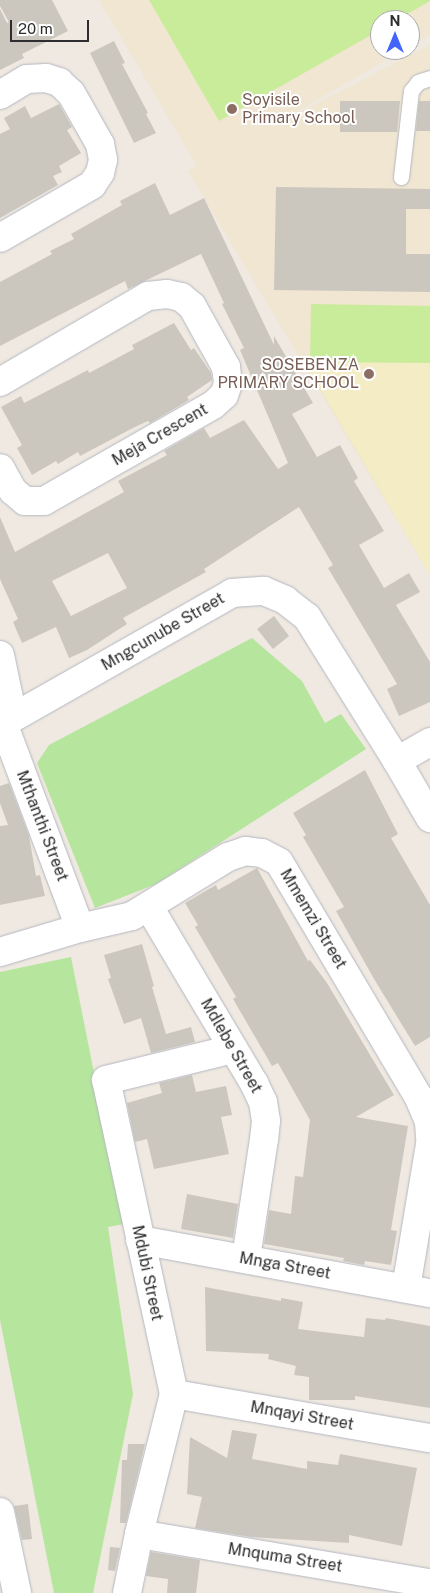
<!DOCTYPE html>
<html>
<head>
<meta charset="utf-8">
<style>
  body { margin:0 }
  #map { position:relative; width:430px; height:1593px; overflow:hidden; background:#efe9e1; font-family:"Public Sans",sans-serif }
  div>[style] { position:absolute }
  .education>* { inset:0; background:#f0e6d1 }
  .green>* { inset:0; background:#b6e59e }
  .sand>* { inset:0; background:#f3ecc5 }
  .pitch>* { inset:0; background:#c9ec9a }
  .building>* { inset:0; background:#cbc7bf }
  .roads { filter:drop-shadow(0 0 1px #b4b7c1) drop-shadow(0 0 1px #b4b7c1) }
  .service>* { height:15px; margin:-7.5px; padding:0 7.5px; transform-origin:7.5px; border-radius:7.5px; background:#fff }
  .minor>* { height:28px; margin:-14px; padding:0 14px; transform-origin:14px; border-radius:14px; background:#fff }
  .dots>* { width:14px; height:14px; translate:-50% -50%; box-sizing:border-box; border:2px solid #fff; border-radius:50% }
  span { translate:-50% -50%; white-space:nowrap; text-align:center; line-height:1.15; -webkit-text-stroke:4px #fff; paint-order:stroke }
  .education-label { font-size:16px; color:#785e54 }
  .left { translate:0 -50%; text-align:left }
  .right { translate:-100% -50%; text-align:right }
  .street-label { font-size:16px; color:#2e2e2e }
  .north { position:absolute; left:370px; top:10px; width:50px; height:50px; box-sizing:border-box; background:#fff; border:1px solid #ababab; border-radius:50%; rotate:0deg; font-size:14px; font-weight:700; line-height:20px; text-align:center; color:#2e2e2e }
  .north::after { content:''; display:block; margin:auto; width:18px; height:22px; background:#4264fb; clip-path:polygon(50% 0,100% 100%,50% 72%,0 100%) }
  .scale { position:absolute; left:10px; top:20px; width:79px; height:22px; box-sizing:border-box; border:2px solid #2e2e2e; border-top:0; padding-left:6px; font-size:15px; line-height:18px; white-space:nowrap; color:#2e2e2e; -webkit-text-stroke:4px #fff; paint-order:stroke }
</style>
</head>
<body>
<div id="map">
  <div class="education">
    <i style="clip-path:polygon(99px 0,430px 0,430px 35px,410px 46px,410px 20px,380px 20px,380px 50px,403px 50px,260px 133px,430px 45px,430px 576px,188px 171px,197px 166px)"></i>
  </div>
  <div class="green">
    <i style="clip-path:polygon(252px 638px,302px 681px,325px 723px,341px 714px,366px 749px,156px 884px,95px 908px,37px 763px,49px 745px)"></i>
    <i style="clip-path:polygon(71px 957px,124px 1224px,108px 1227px,133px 1394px,93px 1593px,54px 1593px,0 1320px,0 972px)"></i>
  </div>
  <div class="sand">
    <i style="clip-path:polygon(304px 361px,430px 363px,430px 576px,430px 575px)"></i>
  </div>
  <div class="pitch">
    <i style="clip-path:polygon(149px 0,430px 0,430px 1px,397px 20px,380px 20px,380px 30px,219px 121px)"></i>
    <i style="clip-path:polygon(311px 304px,430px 306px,430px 363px,310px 362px)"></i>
  </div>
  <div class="building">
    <i style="clip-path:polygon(0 0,52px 0,68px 31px,22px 54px,24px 58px,0 70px,0 9px,7px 23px,9px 22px,0 6px)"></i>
    <i style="clip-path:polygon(114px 41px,125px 63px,122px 64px,148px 113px,146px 114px,156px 133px,134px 143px,90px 53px)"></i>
    <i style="clip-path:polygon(340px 101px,400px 101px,397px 132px,340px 132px)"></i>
    <i style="clip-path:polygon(419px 101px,430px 101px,430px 131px,416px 131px)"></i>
    <i style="clip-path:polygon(59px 104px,72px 127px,67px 130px,81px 153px,59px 166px,62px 172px,53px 176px,58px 185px,0 218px,0 134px,10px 129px,4px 118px,25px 106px,31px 118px)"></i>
    <i style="clip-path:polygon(evenodd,155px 183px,170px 215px,204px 198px,274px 345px,274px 336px,313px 403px,292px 414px,317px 457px,340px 445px,358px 478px,354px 481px,384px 531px,359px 545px,384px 588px,409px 573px,420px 592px,396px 605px,430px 662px,430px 702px,399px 716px,387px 689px,397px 684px,328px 568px,333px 565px,299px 507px,204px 569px,206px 572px,123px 618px,127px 624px,87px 650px,69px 658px,56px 627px,22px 643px,13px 622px,18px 619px,0 579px,0 517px,15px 552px,124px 492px,118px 481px,167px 455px,164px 451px,204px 428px,210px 438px,244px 420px,278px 469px,288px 463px,240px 350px,244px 348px,222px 304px,224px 303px,201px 254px,128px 289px,125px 281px,0 346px,0 282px,52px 254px,50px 251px,74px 239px,71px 234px,122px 205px,120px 201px,155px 183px,108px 553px,127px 588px,71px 616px,52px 581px,108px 553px)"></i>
    <i style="clip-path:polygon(276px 187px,430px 189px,430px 209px,406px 209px,406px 254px,430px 254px,430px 292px,274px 290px)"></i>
    <i style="clip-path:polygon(174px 323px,191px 350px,194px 348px,211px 373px,212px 380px,187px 397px,189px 400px,150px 423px,148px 421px,133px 428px,80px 456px,78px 452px,58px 464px,56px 461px,32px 475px,17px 448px,22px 445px,1px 407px,21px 396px,24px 403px,88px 370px,89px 373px,134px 349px,132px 345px)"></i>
    <i style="clip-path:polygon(274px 616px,289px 636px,273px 649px,257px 629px)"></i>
    <i style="clip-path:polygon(365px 770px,398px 834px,391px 838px,430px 905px,430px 1037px,415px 1046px,374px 979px,336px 911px,344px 907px,303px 837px,306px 835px,293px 813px)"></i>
    <i style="clip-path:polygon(9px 783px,29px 836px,36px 876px,40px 875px,45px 896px,0 905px,0 826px,8px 825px,0 803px,0 786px)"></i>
    <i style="clip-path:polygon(257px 868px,308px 961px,310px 960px,327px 983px,394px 1095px,356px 1117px,408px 1126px,391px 1230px,397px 1231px,391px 1265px,365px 1261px,364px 1265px,343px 1261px,344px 1258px,264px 1244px,269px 1210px,291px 1214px,295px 1176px,303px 1177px,310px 1120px,278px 1063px,272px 1066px,233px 999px,236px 997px,195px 927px,198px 925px,185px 903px,216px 885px,218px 890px)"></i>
    <i style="clip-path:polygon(142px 944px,154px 986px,152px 987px,166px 1034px,191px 1027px,195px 1042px,151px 1053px,141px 1018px,124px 1024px,108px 979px,111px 978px,104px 955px)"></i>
    <i style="clip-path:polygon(192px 1075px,196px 1092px,226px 1086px,232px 1115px,221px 1117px,229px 1154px,154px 1169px,147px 1139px,135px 1142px,127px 1103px,162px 1093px,159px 1083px)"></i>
    <i style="clip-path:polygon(187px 1194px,238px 1204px,233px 1238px,181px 1229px)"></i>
    <i style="clip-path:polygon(205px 1287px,281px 1301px,281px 1298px,303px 1302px,298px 1329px,364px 1337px,366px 1318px,385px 1320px,386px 1318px,430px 1326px,430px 1408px,355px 1396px,355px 1400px,309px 1400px,309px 1377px,294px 1375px,296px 1366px,268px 1359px,269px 1354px,206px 1351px)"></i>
    <i style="clip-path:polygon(232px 1430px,257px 1434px,252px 1459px,307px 1469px,307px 1461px,338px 1465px,340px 1454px,417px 1468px,402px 1546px,349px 1535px,349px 1543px,251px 1537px,195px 1528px,202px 1497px,187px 1494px,190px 1437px,227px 1458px)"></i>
    <i style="clip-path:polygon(128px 1444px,145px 1444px,126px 1523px,120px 1523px,122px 1460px,127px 1460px)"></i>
    <i style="clip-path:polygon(28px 1504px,32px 1539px,22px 1540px,14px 1506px)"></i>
    <i style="clip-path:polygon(110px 1547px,120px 1548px,115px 1571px,108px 1570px)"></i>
    <i style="clip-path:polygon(151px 1552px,200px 1560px,196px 1593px,167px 1593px,168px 1579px,146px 1576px)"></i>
  </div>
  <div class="roads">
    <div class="service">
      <i style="left:401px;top:177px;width:87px;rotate:-83.4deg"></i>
      <i style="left:411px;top:91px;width:11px;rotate:-52deg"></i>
      <i style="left:418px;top:82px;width:13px;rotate:-18deg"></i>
    </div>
    <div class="minor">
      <i style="left:0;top:95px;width:31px;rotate:-31deg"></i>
      <i style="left:27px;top:79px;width:19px;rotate:-3deg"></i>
      <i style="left:46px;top:78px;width:14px;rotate:17deg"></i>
      <i style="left:59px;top:82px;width:16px;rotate:43deg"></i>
      <i style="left:71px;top:93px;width:59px;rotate:60.4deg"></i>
      <i style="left:100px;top:144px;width:16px;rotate:79deg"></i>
      <i style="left:103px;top:160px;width:13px;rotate:103deg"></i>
      <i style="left:100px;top:173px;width:14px;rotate:124deg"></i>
      <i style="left:92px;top:185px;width:106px;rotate:150.1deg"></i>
      <i style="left:0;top:382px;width:171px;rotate:-30.2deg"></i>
      <i style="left:148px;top:296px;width:19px;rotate:-6deg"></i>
      <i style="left:167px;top:294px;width:14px;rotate:12deg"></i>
      <i style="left:181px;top:297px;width:14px;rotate:39deg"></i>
      <i style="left:192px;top:306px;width:70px;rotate:60.9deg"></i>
      <i style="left:226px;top:367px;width:17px;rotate:83deg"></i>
      <i style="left:228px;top:384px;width:12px;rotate:110deg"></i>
      <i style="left:224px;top:395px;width:15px;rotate:138deg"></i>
      <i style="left:213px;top:405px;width:194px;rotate:150.4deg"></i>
      <i style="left:44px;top:501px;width:19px;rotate:180deg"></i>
      <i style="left:25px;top:501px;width:16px;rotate:-140deg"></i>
      <i style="left:13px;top:491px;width:26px;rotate:-119deg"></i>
      <i style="left:0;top:655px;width:63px;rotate:78.2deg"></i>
      <i style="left:3px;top:723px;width:219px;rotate:69.4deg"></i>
      <i style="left:0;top:725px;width:267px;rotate:-29.6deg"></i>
      <i style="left:232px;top:593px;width:32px;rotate:-4deg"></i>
      <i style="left:264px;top:591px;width:23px;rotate:23deg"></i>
      <i style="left:285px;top:600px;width:28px;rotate:38deg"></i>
      <i style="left:307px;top:617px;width:170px;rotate:58deg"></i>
      <i style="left:397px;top:761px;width:66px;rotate:59.9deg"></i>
      <i style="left:397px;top:761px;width:38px;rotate:-30deg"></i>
      <i style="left:149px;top:907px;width:205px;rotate:59.2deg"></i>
      <i style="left:254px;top:1083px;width:21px;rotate:65deg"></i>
      <i style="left:263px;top:1102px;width:19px;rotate:81deg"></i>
      <i style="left:266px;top:1121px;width:18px;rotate:96deg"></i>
      <i style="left:264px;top:1139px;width:120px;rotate:98.6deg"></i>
      <i style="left:0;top:952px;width:84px;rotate:-16.7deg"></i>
      <i style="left:80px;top:928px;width:53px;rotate:-13deg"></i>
      <i style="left:132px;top:916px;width:113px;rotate:-31.6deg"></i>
      <i style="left:228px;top:857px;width:18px;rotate:-19deg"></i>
      <i style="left:245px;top:851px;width:17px;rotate:7deg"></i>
      <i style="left:262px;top:853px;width:19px;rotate:28deg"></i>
      <i style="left:279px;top:862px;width:274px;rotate:59.3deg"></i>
      <i style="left:419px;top:1098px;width:26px;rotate:67deg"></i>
      <i style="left:429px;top:1122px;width:16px;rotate:86deg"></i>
      <i style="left:140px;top:1240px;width:295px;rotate:10.4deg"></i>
      <i style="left:406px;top:1288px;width:145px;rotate:-80.5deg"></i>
      <i style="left:174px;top:1394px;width:260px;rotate:9.8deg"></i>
      <i style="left:0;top:1512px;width:83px;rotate:78.1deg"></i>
      <i style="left:139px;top:1534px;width:295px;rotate:9.6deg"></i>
      <i style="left:127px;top:1593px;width:60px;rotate:-78.5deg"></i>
      <i style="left:139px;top:1534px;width:144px;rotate:-76deg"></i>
      <i style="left:174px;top:1394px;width:321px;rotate:-102.2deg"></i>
      <i style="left:106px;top:1080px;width:131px;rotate:-13.7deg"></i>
    </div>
  </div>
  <div class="dots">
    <i style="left:232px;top:109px;background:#8d6e63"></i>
    <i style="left:369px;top:374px;background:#8d6e63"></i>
  </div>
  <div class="education-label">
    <span class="left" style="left:242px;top:109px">Soyisile<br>Primary School</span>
    <span class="right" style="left:359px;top:374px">SOSEBENZA<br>PRIMARY SCHOOL</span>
  </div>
  <div class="street-label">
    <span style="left:160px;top:435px;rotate:-30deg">Meja Crescent</span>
    <span style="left:163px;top:632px;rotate:-30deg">Mngcunube Street</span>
    <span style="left:42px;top:826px;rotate:69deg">Mthanthi Street</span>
    <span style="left:313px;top:919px;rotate:59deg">Mmemzi Street</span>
    <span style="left:231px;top:1046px;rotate:60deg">Mdlebe Street</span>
    <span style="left:285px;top:1266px;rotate:10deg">Mnga Street</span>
    <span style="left:147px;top:1273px;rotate:78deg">Mdubi Street</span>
    <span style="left:302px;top:1416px;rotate:10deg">Mnqayi Street</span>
    <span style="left:285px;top:1558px;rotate:9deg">Mnquma Street</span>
  </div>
  <div class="north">N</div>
  <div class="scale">20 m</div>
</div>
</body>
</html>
